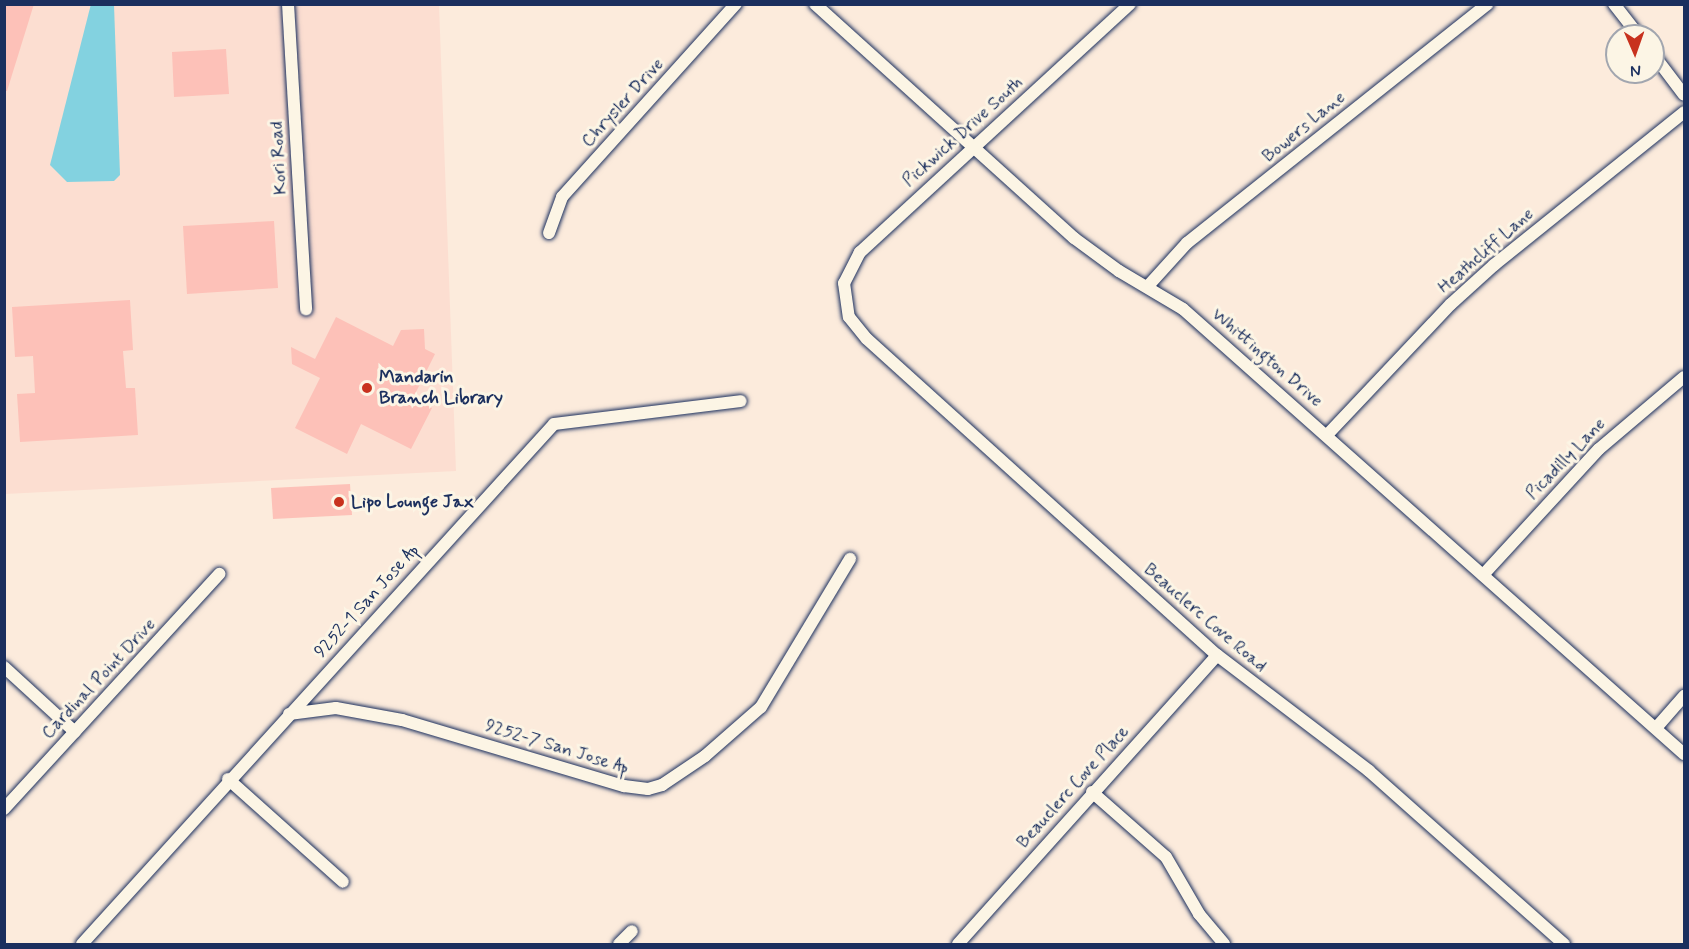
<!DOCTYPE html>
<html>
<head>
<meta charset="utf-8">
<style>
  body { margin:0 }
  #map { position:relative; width:1689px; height:949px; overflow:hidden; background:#fcebdc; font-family:Mynerve,sans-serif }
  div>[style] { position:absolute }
  .built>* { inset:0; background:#fcded1 }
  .water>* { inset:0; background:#83d2e0 }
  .building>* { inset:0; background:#fdc1b8 }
  .roads { filter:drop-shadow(0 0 2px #1b2f5e) drop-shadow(0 0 2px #1b2f5e) }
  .street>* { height:12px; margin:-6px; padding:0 6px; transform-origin:6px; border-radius:6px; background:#fcf5e5 }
  .dots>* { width:16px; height:16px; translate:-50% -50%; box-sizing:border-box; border:3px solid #fcf5e5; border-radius:50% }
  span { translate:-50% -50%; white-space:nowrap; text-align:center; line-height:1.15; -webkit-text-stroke:6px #fcf5e5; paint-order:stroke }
  .street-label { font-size:18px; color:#1b2f5e }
  .poi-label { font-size:18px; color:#1b2f5e; font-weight:700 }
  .left { translate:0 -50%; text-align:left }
  .frame { position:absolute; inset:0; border:6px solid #1b2f5e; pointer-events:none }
  .north { position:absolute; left:1605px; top:24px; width:60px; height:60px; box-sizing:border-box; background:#fcf5e5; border:2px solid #a2a6af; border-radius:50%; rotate:178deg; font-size:16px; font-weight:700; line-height:24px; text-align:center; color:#1b2f5e }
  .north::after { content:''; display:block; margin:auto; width:21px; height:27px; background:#c8321e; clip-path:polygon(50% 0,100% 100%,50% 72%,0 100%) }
</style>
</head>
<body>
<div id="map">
  <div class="built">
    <i style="clip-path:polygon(5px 5px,439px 5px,456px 471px,5px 494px)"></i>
  </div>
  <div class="water">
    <i style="clip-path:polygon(91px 4px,114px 5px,120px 175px,114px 181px,67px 182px,50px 165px)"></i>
  </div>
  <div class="building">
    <i style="clip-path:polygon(4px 4px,34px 4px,7px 91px,4px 91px)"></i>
    <i style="clip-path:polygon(226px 49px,229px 94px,174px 97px,172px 52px)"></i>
    <i style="clip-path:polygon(274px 221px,278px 288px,187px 294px,183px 226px)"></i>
    <i style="clip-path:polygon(130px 300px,133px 350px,123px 351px,126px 388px,135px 388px,138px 435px,20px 442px,17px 394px,35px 393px,33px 356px,15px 357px,12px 307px)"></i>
    <i style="clip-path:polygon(336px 317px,393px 346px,401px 330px,424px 329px,425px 349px,435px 354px,413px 398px,432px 408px,411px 449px,361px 424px,347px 454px,295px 428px,320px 378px,292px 364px,291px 347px,315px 359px)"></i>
    <i style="clip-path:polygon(350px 484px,352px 515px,273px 519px,271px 488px)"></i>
  </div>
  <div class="roads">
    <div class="street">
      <i style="left:288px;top:4px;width:306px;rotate:86.6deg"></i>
      <i style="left:815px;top:4px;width:349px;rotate:42.1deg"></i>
      <i style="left:1074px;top:238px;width:56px;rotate:36.3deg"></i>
      <i style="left:1119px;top:271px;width:74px;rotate:30.7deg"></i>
      <i style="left:1183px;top:309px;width:670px;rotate:41.61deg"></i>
      <i style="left:1130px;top:4px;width:367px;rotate:137.4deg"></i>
      <i style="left:860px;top:252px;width:35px;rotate:117deg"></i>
      <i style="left:844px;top:283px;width:34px;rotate:82deg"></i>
      <i style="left:849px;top:317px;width:28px;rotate:51deg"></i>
      <i style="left:867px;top:339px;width:472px;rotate:42.1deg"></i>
      <i style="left:1217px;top:655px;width:191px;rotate:37.3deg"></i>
      <i style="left:1369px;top:771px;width:261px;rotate:41.6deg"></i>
      <i style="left:1614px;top:4px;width:41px;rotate:52deg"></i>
      <i style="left:1653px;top:54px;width:51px;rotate:52.9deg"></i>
      <i style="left:549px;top:233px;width:38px;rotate:-70deg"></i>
      <i style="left:562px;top:197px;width:260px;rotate:-48deg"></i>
      <i style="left:1148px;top:286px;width:58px;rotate:-47.8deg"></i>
      <i style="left:1187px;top:243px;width:384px;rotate:-38.5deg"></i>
      <i style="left:1327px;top:435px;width:180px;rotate:-46.6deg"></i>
      <i style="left:1451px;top:304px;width:58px;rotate:-42.2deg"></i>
      <i style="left:1494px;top:265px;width:244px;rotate:-38.8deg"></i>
      <i style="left:1483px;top:575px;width:171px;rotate:-47.4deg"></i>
      <i style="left:1599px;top:449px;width:111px;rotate:-40.3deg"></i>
      <i style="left:4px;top:667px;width:96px;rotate:42.5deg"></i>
      <i style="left:289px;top:714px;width:47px;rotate:-7.3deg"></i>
      <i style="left:336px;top:708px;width:67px;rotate:10.3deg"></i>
      <i style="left:402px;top:720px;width:232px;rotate:16.6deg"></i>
      <i style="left:624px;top:786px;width:24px;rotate:7deg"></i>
      <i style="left:648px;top:789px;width:15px;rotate:-16deg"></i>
      <i style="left:662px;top:785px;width:52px;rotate:-34deg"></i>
      <i style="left:705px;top:756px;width:74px;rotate:-41.2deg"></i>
      <i style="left:761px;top:707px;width:173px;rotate:-59deg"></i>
      <i style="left:1656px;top:728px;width:43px;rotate:-48.8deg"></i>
      <i style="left:228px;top:779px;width:154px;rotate:41.8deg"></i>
      <i style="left:1092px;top:792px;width:98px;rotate:41.3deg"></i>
      <i style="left:1166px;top:857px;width:66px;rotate:59.9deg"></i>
      <i style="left:1199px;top:914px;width:39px;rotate:50deg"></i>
      <i style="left:4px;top:809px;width:319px;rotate:-47.5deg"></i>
      <i style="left:82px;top:944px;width:702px;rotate:-47.77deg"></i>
      <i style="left:554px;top:424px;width:188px;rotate:-7deg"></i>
      <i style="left:619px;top:944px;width:18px;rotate:-45deg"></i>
      <i style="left:958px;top:944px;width:388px;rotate:-48.1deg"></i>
    </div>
  </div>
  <div class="dots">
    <i style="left:367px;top:388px;background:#c8321e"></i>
    <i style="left:339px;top:502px;background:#c8321e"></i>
  </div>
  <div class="street-label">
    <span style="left:623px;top:103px;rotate:-48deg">Chrysler Drive</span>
    <span style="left:1304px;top:127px;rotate:-39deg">Bowers Lane</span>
    <span style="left:963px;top:132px;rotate:-42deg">Pickwick Drive South</span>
    <span style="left:279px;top:158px;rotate:-93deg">Kori Road</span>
    <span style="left:1486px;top:251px;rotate:-41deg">Heathcliff Lane</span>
    <span style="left:1267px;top:358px;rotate:41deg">Whittington Drive</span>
    <span style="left:1566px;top:459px;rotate:-46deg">Picadilly Lane</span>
    <span style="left:367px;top:601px;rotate:-48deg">9252-1 San Jose Ap</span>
    <span style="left:1205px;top:618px;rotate:41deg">Beauclerc Cove Road</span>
    <span style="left:99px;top:679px;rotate:-47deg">Cardinal Point Drive</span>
    <span style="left:557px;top:747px;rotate:17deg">9252-7 San Jose Ap</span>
    <span style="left:1073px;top:787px;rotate:-48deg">Beauclerc Cove Place</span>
  </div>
  <div class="poi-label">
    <span class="left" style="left:379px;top:388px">Mandarin<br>Branch Library</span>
    <span class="left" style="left:351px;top:502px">Lipo Lounge Jax</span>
  </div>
  <div class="frame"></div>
  <div class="north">N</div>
</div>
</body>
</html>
